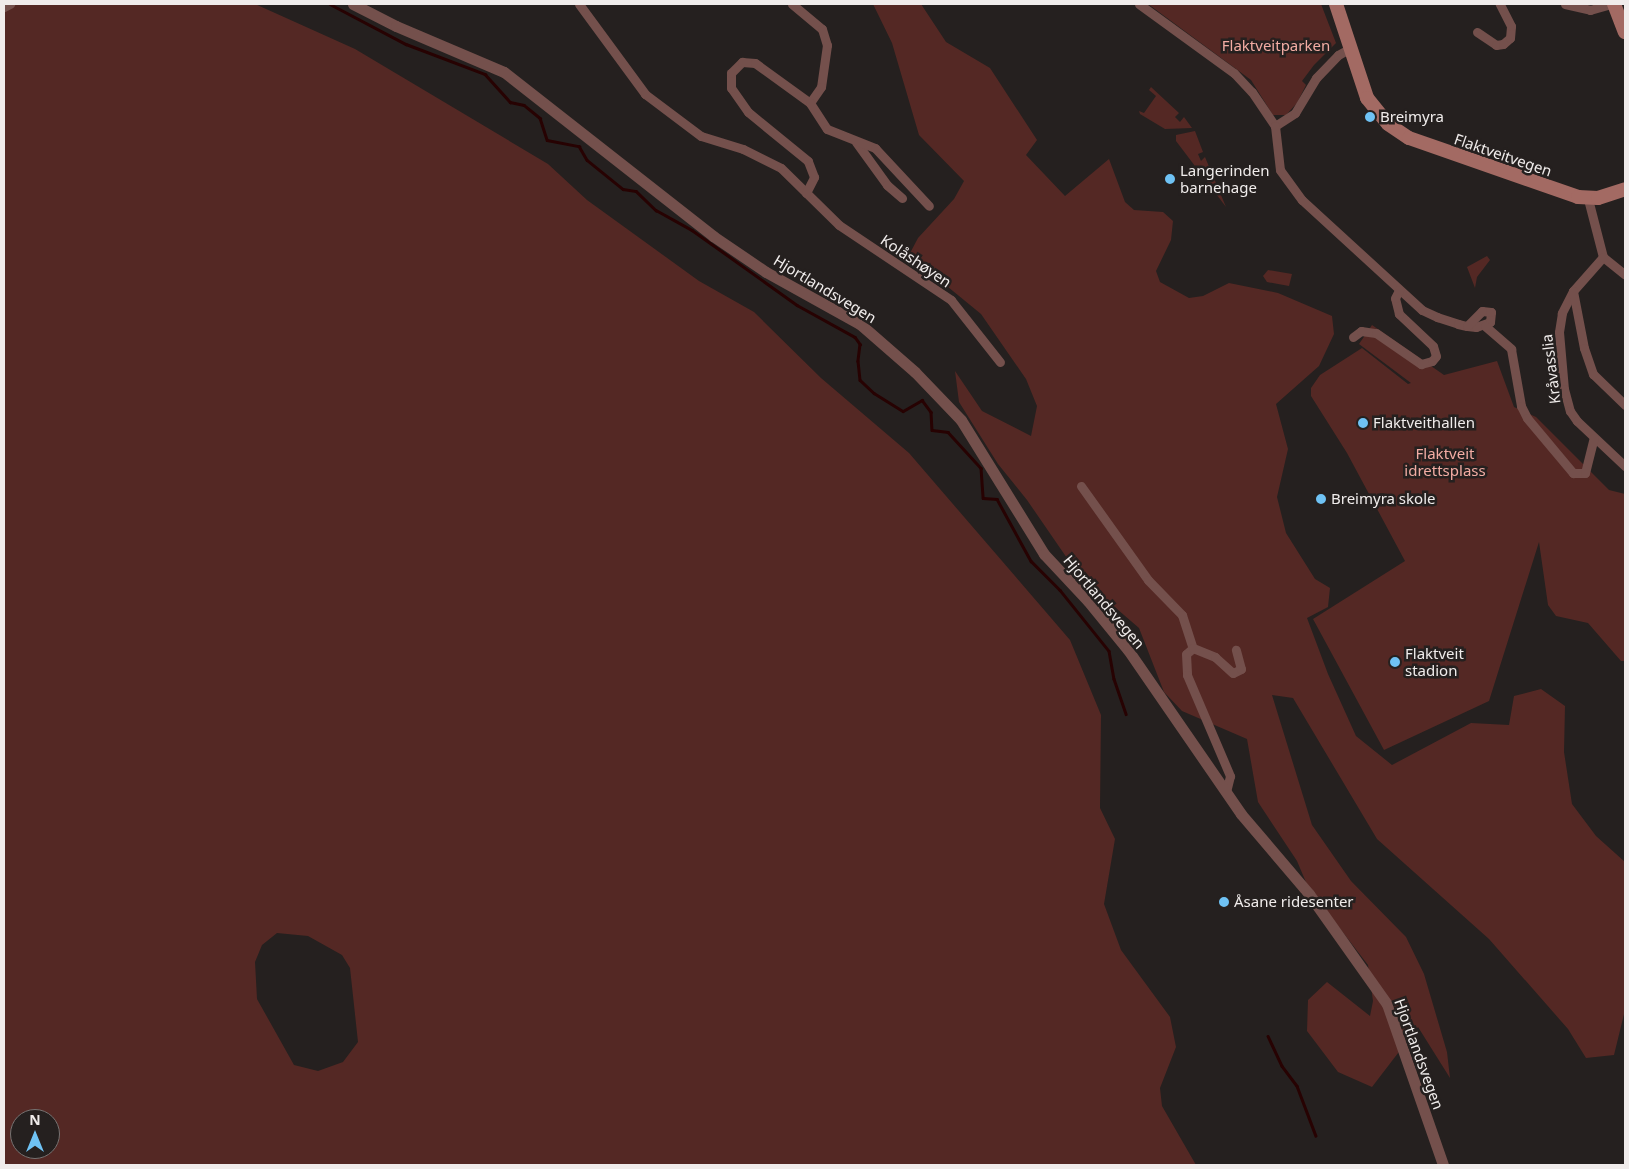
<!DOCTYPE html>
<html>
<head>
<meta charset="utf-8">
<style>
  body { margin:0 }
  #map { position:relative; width:1629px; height:1169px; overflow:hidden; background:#25201f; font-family:"Noto Sans",sans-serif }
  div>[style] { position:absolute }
  .green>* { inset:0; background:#542824 }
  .stream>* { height:2.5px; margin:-1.25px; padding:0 1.25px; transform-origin:1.25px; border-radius:1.25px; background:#270202 }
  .minor>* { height:9px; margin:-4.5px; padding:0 4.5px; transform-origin:4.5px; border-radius:4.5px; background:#74504c }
  .tertiary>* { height:11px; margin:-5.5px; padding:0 5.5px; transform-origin:5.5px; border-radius:5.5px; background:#74504c }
  .secondary>* { height:14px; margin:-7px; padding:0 7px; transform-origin:7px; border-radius:7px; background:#a36a63 }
  .dots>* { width:14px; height:14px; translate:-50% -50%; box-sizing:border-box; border:2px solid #25201f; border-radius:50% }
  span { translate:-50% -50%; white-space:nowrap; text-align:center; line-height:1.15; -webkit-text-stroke:5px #25201f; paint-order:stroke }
  .park-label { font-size:15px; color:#f2aca3 }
  .poi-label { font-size:15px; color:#f0eceb }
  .left { translate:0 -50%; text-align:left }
  .street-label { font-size:15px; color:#f0eceb }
  .frame { position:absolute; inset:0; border:5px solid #f0eceb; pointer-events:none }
  .north { position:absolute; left:10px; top:1109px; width:50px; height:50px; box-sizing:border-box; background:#25201f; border:1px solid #767271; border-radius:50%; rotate:0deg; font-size:14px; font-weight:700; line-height:20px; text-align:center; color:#f0eceb }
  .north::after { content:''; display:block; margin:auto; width:18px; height:22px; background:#6fc2f4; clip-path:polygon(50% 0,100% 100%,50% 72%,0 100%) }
</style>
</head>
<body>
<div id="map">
  <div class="green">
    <i style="clip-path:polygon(evenodd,8px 4px,255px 4px,355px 49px,548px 164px,587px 200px,699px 281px,754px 312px,821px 378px,909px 453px,1070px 640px,1101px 715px,1100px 808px,1115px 839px,1104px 904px,1121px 950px,1170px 1017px,1176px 1047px,1160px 1088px,1162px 1106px,1196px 1165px,4px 1165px,4px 11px,8px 4px,277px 933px,308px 936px,342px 955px,350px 968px,358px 1042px,343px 1062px,318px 1071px,294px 1065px,257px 999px,255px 962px,262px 945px,277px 933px,8px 4px,20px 1119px,50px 1119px,50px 1149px,20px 1149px,20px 1119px)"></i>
    <i style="clip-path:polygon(873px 4px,921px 4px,946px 42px,990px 68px,1037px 140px,1026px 155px,1065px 196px,1109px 159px,1125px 202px,1134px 210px,1163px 212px,1173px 221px,1171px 240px,1156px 271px,1160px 282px,1189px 298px,1203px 296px,1229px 283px,1278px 293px,1332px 316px,1334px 334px,1319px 366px,1276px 404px,1288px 449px,1277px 497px,1286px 533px,1315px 579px,1330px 588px,1328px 607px,1307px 618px,1328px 674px,1356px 736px,1392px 765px,1471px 723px,1509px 725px,1514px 696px,1541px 689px,1565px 706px,1564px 752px,1572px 804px,1596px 836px,1625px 862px,1625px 1010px,1614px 1055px,1586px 1058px,1568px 1029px,1489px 939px,1377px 839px,1293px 698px,1272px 695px,1312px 825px,1351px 881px,1406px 937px,1424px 974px,1447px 1052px,1450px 1078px,1418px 1027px,1372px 1087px,1338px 1072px,1307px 1031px,1308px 1000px,1327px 982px,1370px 1016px,1373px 1001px,1368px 965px,1308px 887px,1297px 861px,1258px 802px,1247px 739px,1182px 711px,1164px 692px,1139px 628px,1080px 577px,1027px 500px,998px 464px,959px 402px,955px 371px,982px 411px,1031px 436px,1037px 406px,1026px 379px,981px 314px,909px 255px,918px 238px,954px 199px,964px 181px,919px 135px,892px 43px)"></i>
    <i style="clip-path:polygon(1148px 4px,1321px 4px,1336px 43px,1314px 65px,1302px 81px,1306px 85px,1297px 103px,1286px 115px,1273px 115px,1251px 80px)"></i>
    <i style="clip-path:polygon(1151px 87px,1179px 113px,1175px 117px,1180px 122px,1184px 117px,1192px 128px,1165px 129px,1140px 114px,1139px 111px,1144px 113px,1156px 96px,1149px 90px)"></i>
    <i style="clip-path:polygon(1195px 131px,1203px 152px,1198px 154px,1201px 161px,1205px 157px,1226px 207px,1176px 141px,1176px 135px)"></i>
    <i style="clip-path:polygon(1487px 256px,1490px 260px,1477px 277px,1475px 288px,1467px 267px)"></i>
    <i style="clip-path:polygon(1268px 270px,1292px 274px,1289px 286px,1267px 282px,1263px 276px)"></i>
    <i style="clip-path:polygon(1372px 325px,1444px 375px,1497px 361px,1514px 407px,1536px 417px,1609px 490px,1625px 494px,1625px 661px,1621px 661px,1588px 623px,1556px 616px,1548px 605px,1539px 542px,1489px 701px,1384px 750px,1313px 619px,1405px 561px,1347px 453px,1311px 396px,1311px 388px,1320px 375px,1362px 348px,1408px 384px,1411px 383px,1359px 344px)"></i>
  </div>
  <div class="stream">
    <i style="left:330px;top:4px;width:86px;rotate:27.8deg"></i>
    <i style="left:406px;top:44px;width:85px;rotate:20.8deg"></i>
    <i style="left:485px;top:74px;width:38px;rotate:48deg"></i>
    <i style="left:510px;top:102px;width:14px;rotate:12deg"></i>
    <i style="left:524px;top:105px;width:21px;rotate:39deg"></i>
    <i style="left:540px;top:118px;width:23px;rotate:72deg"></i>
    <i style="left:547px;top:140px;width:33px;rotate:11deg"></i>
    <i style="left:579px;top:146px;width:16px;rotate:60deg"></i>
    <i style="left:587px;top:160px;width:46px;rotate:38.9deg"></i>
    <i style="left:623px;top:189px;width:13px;rotate:9deg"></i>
    <i style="left:636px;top:191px;width:28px;rotate:44deg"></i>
    <i style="left:656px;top:210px;width:41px;rotate:29.1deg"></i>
    <i style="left:692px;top:230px;width:129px;rotate:35.5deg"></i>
    <i style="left:797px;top:305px;width:66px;rotate:28.9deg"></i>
    <i style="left:855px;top:337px;width:9px;rotate:54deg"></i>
    <i style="left:860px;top:344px;width:17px;rotate:97deg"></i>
    <i style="left:858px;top:361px;width:19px;rotate:84deg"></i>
    <i style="left:860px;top:380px;width:19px;rotate:43deg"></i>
    <i style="left:874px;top:393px;width:34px;rotate:32deg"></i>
    <i style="left:903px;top:411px;width:22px;rotate:-30deg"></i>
    <i style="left:922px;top:400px;width:15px;rotate:53deg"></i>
    <i style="left:931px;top:412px;width:18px;rotate:87deg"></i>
    <i style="left:932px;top:430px;width:16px;rotate:7deg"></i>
    <i style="left:948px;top:432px;width:49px;rotate:47.5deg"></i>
    <i style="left:981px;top:468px;width:30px;rotate:86deg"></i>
    <i style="left:983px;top:498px;width:14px;rotate:4deg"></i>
    <i style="left:997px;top:499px;width:71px;rotate:61.3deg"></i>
    <i style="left:1031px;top:561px;width:41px;rotate:45deg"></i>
    <i style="left:1060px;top:590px;width:78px;rotate:51.2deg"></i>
    <i style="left:1109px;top:651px;width:28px;rotate:80deg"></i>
    <i style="left:1114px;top:679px;width:37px;rotate:71deg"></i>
    <i style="left:1268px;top:1036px;width:33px;rotate:65deg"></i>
    <i style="left:1282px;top:1066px;width:25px;rotate:53deg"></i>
    <i style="left:1297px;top:1086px;width:53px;rotate:69.2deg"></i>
  </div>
  <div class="minor">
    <i style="left:579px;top:4px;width:112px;rotate:53.7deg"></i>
    <i style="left:645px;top:94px;width:70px;rotate:36.9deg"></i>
    <i style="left:701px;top:136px;width:44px;rotate:17.2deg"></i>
    <i style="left:743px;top:149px;width:42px;rotate:26.6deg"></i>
    <i style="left:781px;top:168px;width:81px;rotate:44.5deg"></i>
    <i style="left:839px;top:225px;width:135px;rotate:33.8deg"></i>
    <i style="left:951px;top:300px;width:79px;rotate:51.7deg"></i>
    <i style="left:792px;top:4px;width:39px;rotate:40deg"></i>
    <i style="left:822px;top:29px;width:17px;rotate:73deg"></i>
    <i style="left:827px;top:45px;width:42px;rotate:98.1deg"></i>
    <i style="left:821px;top:87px;width:19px;rotate:125deg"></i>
    <i style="left:1139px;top:4px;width:117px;rotate:36deg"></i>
    <i style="left:1234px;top:73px;width:26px;rotate:47deg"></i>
    <i style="left:1252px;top:92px;width:41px;rotate:55.9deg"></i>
    <i style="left:1275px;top:126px;width:24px;rotate:-33deg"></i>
    <i style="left:1295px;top:113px;width:41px;rotate:-59deg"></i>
    <i style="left:1316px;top:78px;width:32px;rotate:-46deg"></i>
    <i style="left:1338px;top:55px;width:13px;rotate:-29deg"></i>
    <i style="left:1565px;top:4px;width:26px;rotate:13deg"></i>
    <i style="left:1590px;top:10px;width:22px;rotate:-16deg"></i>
    <i style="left:4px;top:7px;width:7px;rotate:-27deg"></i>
    <i style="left:1477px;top:32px;width:23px;rotate:34deg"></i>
    <i style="left:1496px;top:45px;width:7px;rotate:-8deg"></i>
    <i style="left:1503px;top:44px;width:9px;rotate:-41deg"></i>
    <i style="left:1510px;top:38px;width:12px;rotate:-85deg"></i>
    <i style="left:1511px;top:26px;width:25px;rotate:-117deg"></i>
    <i style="left:1275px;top:126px;width:44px;rotate:83.5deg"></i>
    <i style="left:1280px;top:170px;width:37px;rotate:54deg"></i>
    <i style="left:1302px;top:200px;width:163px;rotate:42.5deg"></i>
    <i style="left:1422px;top:310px;width:17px;rotate:25deg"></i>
    <i style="left:1437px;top:317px;width:22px;rotate:18deg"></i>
    <i style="left:1458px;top:324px;width:9px;rotate:13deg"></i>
    <i style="left:1467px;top:326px;width:9px;rotate:6deg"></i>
    <i style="left:1476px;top:327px;width:15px;rotate:-20deg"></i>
    <i style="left:1490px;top:322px;width:10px;rotate:-84deg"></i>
    <i style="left:1491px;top:312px;width:9px;rotate:-174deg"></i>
    <i style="left:1482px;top:311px;width:21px;rotate:135deg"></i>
    <i style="left:856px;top:142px;width:53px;rotate:54.2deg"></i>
    <i style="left:887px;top:185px;width:20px;rotate:41deg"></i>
    <i style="left:806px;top:193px;width:18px;rotate:-63deg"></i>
    <i style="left:814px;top:177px;width:17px;rotate:-111deg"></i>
    <i style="left:808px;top:161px;width:77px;rotate:-140.8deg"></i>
    <i style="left:748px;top:112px;width:29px;rotate:-125deg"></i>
    <i style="left:731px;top:88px;width:15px;rotate:-90deg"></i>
    <i style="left:731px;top:73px;width:16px;rotate:-45deg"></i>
    <i style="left:742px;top:62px;width:13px;rotate:4deg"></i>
    <i style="left:755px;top:63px;width:68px;rotate:36deg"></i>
    <i style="left:810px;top:103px;width:31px;rotate:57deg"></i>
    <i style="left:827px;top:129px;width:52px;rotate:21.6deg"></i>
    <i style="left:875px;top:148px;width:79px;rotate:47deg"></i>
    <i style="left:1588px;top:199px;width:60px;rotate:75.5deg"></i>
    <i style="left:1603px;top:257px;width:28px;rotate:39deg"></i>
    <i style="left:1603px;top:257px;width:45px;rotate:131.4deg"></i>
    <i style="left:1573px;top:291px;width:25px;rotate:117deg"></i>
    <i style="left:1562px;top:313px;width:19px;rotate:99deg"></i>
    <i style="left:1559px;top:332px;width:57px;rotate:85deg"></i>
    <i style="left:1564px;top:389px;width:23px;rotate:75deg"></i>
    <i style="left:1570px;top:411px;width:12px;rotate:55deg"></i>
    <i style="left:1577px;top:421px;width:66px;rotate:43.2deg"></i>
    <i style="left:1573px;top:291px;width:58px;rotate:79.1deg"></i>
    <i style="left:1584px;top:348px;width:28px;rotate:71deg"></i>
    <i style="left:1593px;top:374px;width:45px;rotate:44.1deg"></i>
    <i style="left:1485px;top:326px;width:35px;rotate:41deg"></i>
    <i style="left:1511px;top:349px;width:58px;rotate:80deg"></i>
    <i style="left:1521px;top:406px;width:13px;rotate:63deg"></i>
    <i style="left:1527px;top:418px;width:72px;rotate:50.1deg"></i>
    <i style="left:1573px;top:473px;width:12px"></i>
    <i style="left:1585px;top:473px;width:36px;rotate:-76deg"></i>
    <i style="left:1353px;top:337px;width:10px;rotate:-37deg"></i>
    <i style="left:1361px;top:331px;width:15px;rotate:8deg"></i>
    <i style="left:1376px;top:333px;width:55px;rotate:34.6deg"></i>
    <i style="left:1421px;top:364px;width:11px;rotate:-15deg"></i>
    <i style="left:1432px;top:361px;width:6px;rotate:-51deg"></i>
    <i style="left:1436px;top:356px;width:10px;rotate:-107deg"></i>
    <i style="left:1433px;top:346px;width:47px;rotate:-136.7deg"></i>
    <i style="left:1399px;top:314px;width:16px;rotate:-104deg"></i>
    <i style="left:1395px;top:298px;width:9px;rotate:-63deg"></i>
    <i style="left:1081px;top:486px;width:115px;rotate:54.5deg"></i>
    <i style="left:1148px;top:580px;width:49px;rotate:45.8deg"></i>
    <i style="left:1182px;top:615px;width:35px;rotate:72deg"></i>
    <i style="left:1193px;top:648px;width:9px;rotate:139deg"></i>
    <i style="left:1186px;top:654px;width:21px;rotate:87deg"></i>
    <i style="left:1187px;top:675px;width:110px;rotate:66.9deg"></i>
    <i style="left:1230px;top:776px;width:16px;rotate:104deg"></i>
    <i style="left:1193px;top:648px;width:24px;rotate:22deg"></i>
    <i style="left:1215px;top:657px;width:24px;rotate:42deg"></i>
    <i style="left:1233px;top:673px;width:9px;rotate:-27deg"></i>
    <i style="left:1241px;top:669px;width:20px;rotate:-105deg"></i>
  </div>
  <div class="tertiary">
    <i style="left:353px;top:4px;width:48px;rotate:27.1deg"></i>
    <i style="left:396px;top:26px;width:117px;rotate:23.1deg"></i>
    <i style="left:504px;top:72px;width:266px;rotate:38.1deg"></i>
    <i style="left:713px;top:236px;width:64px;rotate:34.2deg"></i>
    <i style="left:766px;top:272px;width:107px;rotate:29deg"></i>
    <i style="left:860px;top:324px;width:73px;rotate:41.1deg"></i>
    <i style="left:915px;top:372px;width:66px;rotate:46.2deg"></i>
    <i style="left:961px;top:420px;width:158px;rotate:58.2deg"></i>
    <i style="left:1044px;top:554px;width:64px;rotate:46.9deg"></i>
    <i style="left:1088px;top:601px;width:63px;rotate:50.8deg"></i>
    <i style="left:1128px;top:650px;width:199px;rotate:55.4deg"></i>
    <i style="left:1241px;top:814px;width:105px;rotate:49.6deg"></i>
    <i style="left:1309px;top:894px;width:135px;rotate:54.7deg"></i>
    <i style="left:1387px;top:1004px;width:170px;rotate:70.8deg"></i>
  </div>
  <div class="secondary">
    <i style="left:1336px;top:4px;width:99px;rotate:71.7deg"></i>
    <i style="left:1367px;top:98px;width:33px;rotate:51deg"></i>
    <i style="left:1388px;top:124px;width:25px;rotate:34deg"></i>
    <i style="left:1409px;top:138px;width:179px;rotate:19.2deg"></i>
    <i style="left:1578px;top:197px;width:20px;rotate:3deg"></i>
    <i style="left:1598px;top:198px;width:28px;rotate:-18deg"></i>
    <i style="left:1614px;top:4px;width:30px;rotate:69deg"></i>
  </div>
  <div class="dots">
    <i style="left:1370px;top:117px;background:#6fc2f4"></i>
    <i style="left:1170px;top:179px;background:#6fc2f4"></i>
    <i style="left:1363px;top:423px;background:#6fc2f4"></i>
    <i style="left:1321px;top:499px;background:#6fc2f4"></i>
    <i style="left:1395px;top:662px;background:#6fc2f4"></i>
    <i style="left:1224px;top:902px;background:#6fc2f4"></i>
  </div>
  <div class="park-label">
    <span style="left:1276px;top:46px">Flaktveitparken</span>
    <span style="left:1445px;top:462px">Flaktveit<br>idrettsplass</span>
  </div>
  <div class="poi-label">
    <span class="left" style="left:1380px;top:117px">Breimyra</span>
    <span class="left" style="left:1180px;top:179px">Langerinden<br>barnehage</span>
    <span class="left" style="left:1373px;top:423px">Flaktveithallen</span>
    <span class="left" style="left:1331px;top:499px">Breimyra skole</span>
    <span class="left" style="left:1405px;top:662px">Flaktveit<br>stadion</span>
    <span class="left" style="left:1234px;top:902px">Åsane ridesenter</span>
  </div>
  <div class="street-label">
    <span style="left:1503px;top:155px;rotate:19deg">Flaktveitvegen</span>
    <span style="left:916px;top:261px;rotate:34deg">Kolåshøyen</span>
    <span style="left:825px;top:289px;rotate:31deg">Hjortlandsvegen</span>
    <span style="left:1551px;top:369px;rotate:-97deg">Kråvasslia</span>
    <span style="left:1104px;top:602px;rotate:50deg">Hjortlandsvegen</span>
    <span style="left:1419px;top:1054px;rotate:70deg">Hjortlandsvegen</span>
  </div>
  <div class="frame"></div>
  <div class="north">N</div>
</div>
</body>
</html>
